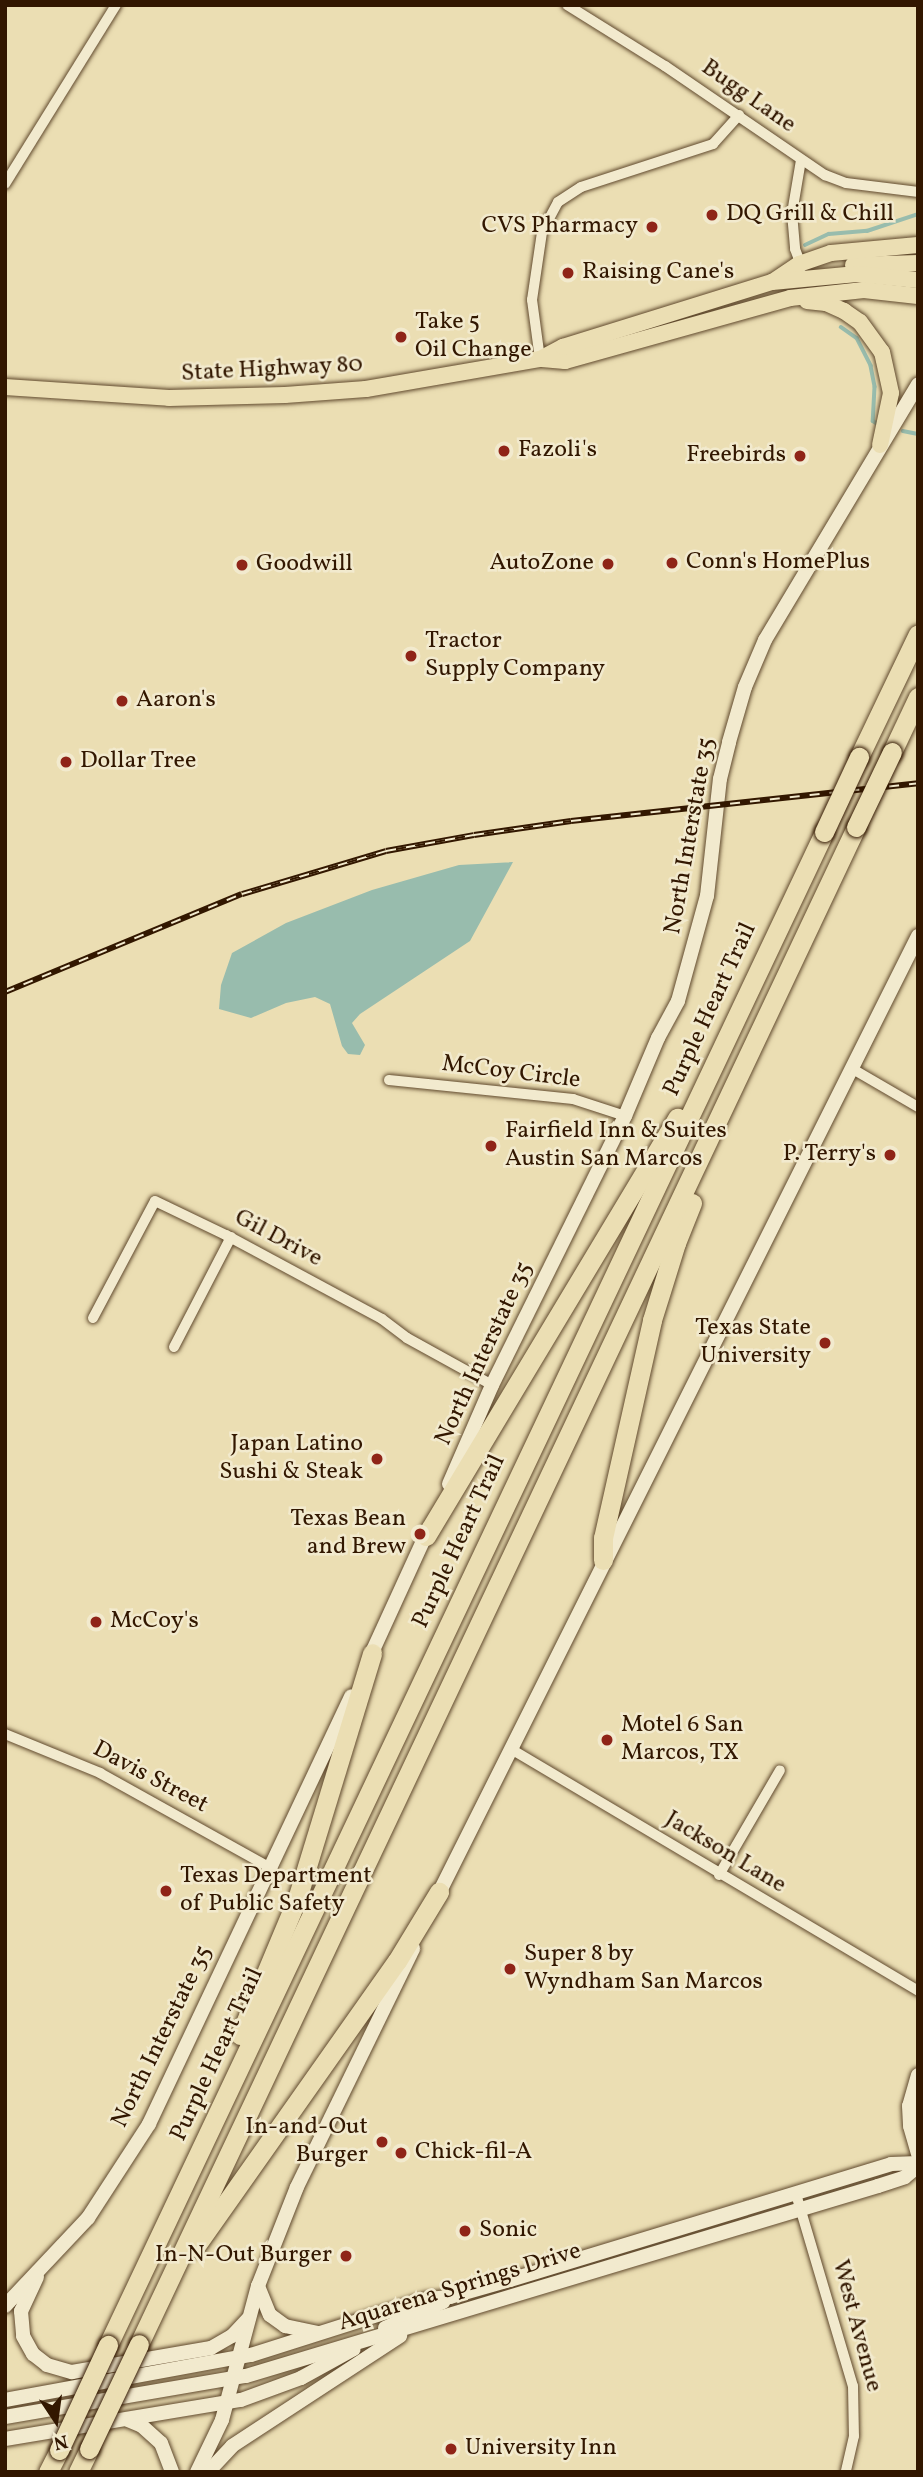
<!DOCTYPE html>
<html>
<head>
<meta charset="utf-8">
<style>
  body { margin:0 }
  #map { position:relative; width:923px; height:2477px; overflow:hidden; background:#ebdeb3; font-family:Vollkorn,serif }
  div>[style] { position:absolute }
  .water>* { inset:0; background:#98bcad }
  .stream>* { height:3.5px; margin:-1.75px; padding:0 1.75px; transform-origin:1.75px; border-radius:1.75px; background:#98bcad }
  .roads { filter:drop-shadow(0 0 2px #60492d) drop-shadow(0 0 2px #60492d) }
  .street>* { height:10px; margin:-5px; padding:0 5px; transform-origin:5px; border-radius:5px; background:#f2eace }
  .secondary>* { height:14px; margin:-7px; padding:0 7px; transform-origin:7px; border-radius:7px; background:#f2eace }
  .primary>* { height:16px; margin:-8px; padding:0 8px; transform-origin:8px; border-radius:8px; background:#ebdeb3 }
  .highway>* { height:19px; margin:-9.5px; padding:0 9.5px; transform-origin:9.5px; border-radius:9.5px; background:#ebdeb3 }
  .rail>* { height:6px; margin-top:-3px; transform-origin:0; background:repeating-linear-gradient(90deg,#f2eace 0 10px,#321700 0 20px); box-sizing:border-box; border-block:2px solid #321700 }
  .bridges { filter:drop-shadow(0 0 2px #321700) drop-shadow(0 0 2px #321700) }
  .highway-bridge>* { height:19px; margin:-9.5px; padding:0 9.5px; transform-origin:9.5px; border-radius:9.5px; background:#ebdeb3 }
  .dots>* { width:19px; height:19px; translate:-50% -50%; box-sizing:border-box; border:4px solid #f2eace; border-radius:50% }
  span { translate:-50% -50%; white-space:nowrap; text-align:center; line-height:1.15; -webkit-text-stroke:5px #f2eace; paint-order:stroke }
  .street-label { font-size:24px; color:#321700 }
  .poi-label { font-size:24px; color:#321700 }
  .left { translate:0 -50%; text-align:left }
  .right { translate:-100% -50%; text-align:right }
  .frame { position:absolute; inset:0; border:7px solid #321700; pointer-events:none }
  .north { position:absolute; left:21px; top:2386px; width:70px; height:70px; -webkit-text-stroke:5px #f2eace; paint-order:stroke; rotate:167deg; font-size:19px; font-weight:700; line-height:28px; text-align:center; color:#321700 }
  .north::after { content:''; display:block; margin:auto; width:24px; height:32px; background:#321700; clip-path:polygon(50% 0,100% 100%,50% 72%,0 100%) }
</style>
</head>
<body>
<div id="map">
  <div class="water">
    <i style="clip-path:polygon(513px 862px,470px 941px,360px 1014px,352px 1023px,365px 1045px,360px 1055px,348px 1054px,342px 1046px,330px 1004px,315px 997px,286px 1003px,251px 1018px,219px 1009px,221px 985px,232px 953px,286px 923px,372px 890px,459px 865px)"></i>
  </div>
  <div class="stream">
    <i style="left:805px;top:245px;width:26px;rotate:-25deg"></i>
    <i style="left:829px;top:234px;width:38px;rotate:-5deg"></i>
    <i style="left:867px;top:231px;width:54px;rotate:-18.4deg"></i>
    <i style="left:841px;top:327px;width:19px;rotate:35deg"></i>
    <i style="left:857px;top:338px;width:31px;rotate:63deg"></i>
    <i style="left:871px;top:366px;width:21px;rotate:79deg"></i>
    <i style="left:875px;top:387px;width:34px;rotate:93deg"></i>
    <i style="left:873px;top:421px;width:6px;rotate:31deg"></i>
    <i style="left:903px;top:431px;width:15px;rotate:11deg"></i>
  </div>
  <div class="roads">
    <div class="street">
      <i style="left:567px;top:5px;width:115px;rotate:31.9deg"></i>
      <i style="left:665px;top:66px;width:194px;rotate:34.3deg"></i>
      <i style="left:825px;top:175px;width:22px;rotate:21deg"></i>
      <i style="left:846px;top:183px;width:73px;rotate:7.1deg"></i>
      <i style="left:801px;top:160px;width:54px;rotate:99.6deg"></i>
      <i style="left:792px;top:213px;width:36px;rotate:85deg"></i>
      <i style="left:795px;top:249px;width:19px;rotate:69deg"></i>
      <i style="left:5px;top:184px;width:211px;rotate:-58.2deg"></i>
      <i style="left:540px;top:359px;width:60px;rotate:-97.7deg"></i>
      <i style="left:532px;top:300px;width:69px;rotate:-81.6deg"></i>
      <i style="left:542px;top:232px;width:34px;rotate:-62deg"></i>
      <i style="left:558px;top:202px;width:27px;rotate:-33deg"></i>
      <i style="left:581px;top:187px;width:139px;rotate:-18deg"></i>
      <i style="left:713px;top:144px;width:39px;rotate:-48deg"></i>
      <i style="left:851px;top:1068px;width:78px;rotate:30.2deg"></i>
      <i style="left:389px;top:1080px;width:185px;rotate:5.9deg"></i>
      <i style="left:573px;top:1099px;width:55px;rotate:18.1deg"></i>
      <i style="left:93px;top:1318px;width:132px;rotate:-62.1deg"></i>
      <i style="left:155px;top:1201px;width:79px;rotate:25.6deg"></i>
      <i style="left:226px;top:1235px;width:177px;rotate:28.3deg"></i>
      <i style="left:382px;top:1319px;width:31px;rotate:37deg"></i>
      <i style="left:407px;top:1338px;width:97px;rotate:28.9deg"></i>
      <i style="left:174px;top:1347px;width:124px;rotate:-62.6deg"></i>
      <i style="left:5px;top:1734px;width:103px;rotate:22.3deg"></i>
      <i style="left:100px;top:1773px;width:196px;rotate:29.1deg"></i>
      <i style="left:511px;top:1749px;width:474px;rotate:30.7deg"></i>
      <i style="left:719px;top:1875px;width:121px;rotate:-59.8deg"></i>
      <i style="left:796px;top:2194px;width:200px;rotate:73.5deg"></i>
      <i style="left:853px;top:2386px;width:50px;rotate:88.9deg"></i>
      <i style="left:854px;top:2436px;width:37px;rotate:103deg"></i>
    </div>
    <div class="secondary">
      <i style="left:449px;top:1484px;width:108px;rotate:-66.5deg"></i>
      <i style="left:492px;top:1385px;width:300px;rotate:-63.7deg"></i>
      <i style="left:625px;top:1116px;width:85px;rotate:-67.1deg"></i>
      <i style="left:658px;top:1038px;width:42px;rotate:-61.6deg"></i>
      <i style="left:678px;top:1001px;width:109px;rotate:-74.6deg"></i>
      <i style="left:707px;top:896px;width:118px;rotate:-83.7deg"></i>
      <i style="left:720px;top:779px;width:38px;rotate:-76deg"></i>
      <i style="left:729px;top:742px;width:57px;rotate:-73.8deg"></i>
      <i style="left:745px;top:687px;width:51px;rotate:-66.9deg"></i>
      <i style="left:765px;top:640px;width:298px;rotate:-59.1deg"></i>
      <i style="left:369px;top:1659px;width:144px;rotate:-65.4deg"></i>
      <i style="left:436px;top:1899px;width:1077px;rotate:-63.41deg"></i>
      <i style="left:918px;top:2075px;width:32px;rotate:106deg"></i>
      <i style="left:909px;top:2106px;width:20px;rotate:87deg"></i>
      <i style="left:910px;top:2126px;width:29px;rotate:74deg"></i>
      <i style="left:37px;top:2277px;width:38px;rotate:115deg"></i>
      <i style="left:21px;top:2311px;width:25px;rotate:85deg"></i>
      <i style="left:23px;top:2336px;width:21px;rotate:61deg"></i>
      <i style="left:33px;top:2354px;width:18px;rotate:38deg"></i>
      <i style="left:47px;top:2365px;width:26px;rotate:16deg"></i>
      <i style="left:72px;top:2372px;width:141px;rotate:-9.8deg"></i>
      <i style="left:211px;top:2348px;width:24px;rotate:-30deg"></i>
      <i style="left:232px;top:2336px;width:23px;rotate:-47deg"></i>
      <i style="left:258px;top:2286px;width:31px;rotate:68deg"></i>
      <i style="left:270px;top:2315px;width:19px;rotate:36deg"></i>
      <i style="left:285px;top:2326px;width:34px;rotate:12deg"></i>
      <i style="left:5px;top:2306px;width:121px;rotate:-46.7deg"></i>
      <i style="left:88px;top:2218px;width:112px;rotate:-57deg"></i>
      <i style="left:149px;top:2124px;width:473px;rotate:-64.7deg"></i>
      <i style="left:385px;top:2328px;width:64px;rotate:-24.1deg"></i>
      <i style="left:5px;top:2400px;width:250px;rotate:-10.4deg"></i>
      <i style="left:251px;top:2355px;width:186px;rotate:-17.6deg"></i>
      <i style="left:428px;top:2299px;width:22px;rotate:-5deg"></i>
      <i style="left:450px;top:2297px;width:62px;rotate:-15.8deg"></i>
      <i style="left:510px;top:2280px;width:398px;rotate:-16.9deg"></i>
      <i style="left:891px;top:2164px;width:27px;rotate:-2deg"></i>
      <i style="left:5px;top:2417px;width:244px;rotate:-9.7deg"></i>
      <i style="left:246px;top:2376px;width:660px;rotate:-16.73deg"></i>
      <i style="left:878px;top:2186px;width:28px;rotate:-18deg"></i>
      <i style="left:905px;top:2177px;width:17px;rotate:-40deg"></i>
      <i style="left:128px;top:2420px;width:15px;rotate:23deg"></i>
      <i style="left:142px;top:2426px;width:25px;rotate:42deg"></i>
      <i style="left:161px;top:2443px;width:31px;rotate:69deg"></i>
      <i style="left:5px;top:2439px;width:239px;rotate:-9.4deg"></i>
      <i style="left:241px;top:2400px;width:64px;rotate:-20.1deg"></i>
      <i style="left:301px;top:2378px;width:60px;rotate:-28.7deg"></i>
      <i style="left:197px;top:2472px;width:58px;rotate:-64.3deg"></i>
      <i style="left:222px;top:2420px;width:139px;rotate:-75deg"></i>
      <i style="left:258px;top:2286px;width:106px;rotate:-68.5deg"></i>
      <i style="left:297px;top:2187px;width:265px;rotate:-64deg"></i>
      <i style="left:208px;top:2472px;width:35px;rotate:-47deg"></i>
      <i style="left:232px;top:2446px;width:201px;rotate:-33.2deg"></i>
    </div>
    <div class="primary">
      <i style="left:853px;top:265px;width:65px;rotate:-1.8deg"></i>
      <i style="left:774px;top:281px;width:30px;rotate:-34deg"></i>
      <i style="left:799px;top:264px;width:34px;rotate:-19deg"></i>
      <i style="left:831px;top:253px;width:87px;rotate:-5.3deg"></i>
      <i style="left:807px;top:301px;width:19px;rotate:6deg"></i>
      <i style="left:826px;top:303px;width:20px;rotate:24deg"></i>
      <i style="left:844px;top:311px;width:19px;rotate:35deg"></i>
      <i style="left:860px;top:322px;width:37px;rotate:54deg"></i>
      <i style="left:882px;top:352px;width:42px;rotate:77.6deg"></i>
      <i style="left:891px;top:393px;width:53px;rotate:101.9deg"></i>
      <i style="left:542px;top:359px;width:23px;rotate:5deg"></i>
      <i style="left:565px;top:361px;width:234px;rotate:-15.6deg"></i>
      <i style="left:790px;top:298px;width:74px;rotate:-6.2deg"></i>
      <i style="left:864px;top:290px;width:54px;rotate:6.3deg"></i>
      <i style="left:5px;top:387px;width:164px;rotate:3.8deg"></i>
      <i style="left:169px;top:398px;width:116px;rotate:-1.5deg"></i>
      <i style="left:285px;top:395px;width:81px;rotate:-4.2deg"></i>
      <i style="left:366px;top:389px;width:177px;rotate:-9.8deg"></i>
      <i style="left:540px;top:359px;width:26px;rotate:-28deg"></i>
      <i style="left:563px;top:347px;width:219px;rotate:-17.3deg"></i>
      <i style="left:772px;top:282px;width:85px;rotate:-5.4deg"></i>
      <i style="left:857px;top:274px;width:61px;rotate:5.6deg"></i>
    </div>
    <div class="highway">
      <i style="left:892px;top:752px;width:61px;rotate:-64.7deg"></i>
      <i style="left:859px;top:757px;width:136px;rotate:-64.4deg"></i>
      <i style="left:426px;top:1536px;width:488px;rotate:-59deg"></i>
      <i style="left:603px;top:1560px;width:22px;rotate:-90deg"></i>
      <i style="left:603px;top:1538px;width:223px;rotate:-77.3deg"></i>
      <i style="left:652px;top:1320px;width:81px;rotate:-72.7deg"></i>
      <i style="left:676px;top:1243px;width:43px;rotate:-68.2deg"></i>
      <i style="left:240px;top:2035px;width:147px;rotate:-67.3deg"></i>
      <i style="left:297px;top:1899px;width:257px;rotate:-73deg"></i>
      <i style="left:195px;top:2247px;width:350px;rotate:-54.8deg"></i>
      <i style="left:397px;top:1961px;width:81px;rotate:-58.7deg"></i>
      <i style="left:139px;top:2344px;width:1678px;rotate:-64.7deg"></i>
      <i style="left:108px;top:2345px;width:1674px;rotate:-64.67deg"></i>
      <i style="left:48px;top:2472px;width:25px;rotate:-63deg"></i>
      <i style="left:78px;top:2472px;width:25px;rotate:-64deg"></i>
    </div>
  </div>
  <div class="rail">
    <i style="left:5px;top:992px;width:256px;rotate:-22.5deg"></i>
    <i style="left:242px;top:894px;width:150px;rotate:-16.6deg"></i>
    <i style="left:386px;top:851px;width:89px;rotate:-10.3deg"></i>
    <i style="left:474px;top:835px;width:98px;rotate:-8.2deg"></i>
    <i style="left:571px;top:821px;width:349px;rotate:-6.2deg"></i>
  </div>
  <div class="bridges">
    <div class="highway-bridge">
      <i style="left:856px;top:827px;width:83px;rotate:-64.4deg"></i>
      <i style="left:824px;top:832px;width:83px;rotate:-65deg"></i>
      <i style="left:89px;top:2449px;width:116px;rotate:-64.5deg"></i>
      <i style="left:59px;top:2450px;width:116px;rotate:-65deg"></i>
    </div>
  </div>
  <div class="dots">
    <i style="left:712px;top:215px;background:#8f2418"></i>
    <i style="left:652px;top:227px;background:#8f2418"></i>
    <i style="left:568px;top:273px;background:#8f2418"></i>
    <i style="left:401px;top:337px;background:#8f2418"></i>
    <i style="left:504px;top:451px;background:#8f2418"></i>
    <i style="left:800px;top:456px;background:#8f2418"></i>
    <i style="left:672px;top:563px;background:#8f2418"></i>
    <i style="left:608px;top:564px;background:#8f2418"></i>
    <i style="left:242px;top:565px;background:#8f2418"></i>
    <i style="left:411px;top:656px;background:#8f2418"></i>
    <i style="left:122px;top:701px;background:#8f2418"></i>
    <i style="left:66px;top:762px;background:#8f2418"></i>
    <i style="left:491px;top:1146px;background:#8f2418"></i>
    <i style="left:890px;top:1155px;background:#8f2418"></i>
    <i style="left:825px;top:1343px;background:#8f2418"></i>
    <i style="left:377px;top:1459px;background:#8f2418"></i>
    <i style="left:420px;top:1534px;background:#8f2418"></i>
    <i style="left:96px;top:1622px;background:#8f2418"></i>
    <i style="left:607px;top:1740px;background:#8f2418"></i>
    <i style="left:166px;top:1891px;background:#8f2418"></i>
    <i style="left:510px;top:1969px;background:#8f2418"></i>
    <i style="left:382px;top:2142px;background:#8f2418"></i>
    <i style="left:401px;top:2153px;background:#8f2418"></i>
    <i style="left:465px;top:2231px;background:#8f2418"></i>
    <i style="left:346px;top:2256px;background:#8f2418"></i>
    <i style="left:451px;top:2449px;background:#8f2418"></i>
  </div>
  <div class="street-label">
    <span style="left:748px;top:97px;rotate:35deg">Bugg Lane</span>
    <span style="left:272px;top:370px;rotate:-3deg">State Highway 80</span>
    <span style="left:691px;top:836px;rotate:-80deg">North Interstate 35</span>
    <span style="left:711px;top:1010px;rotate:-65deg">Purple Heart Trail</span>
    <span style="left:511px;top:1073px;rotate:7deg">McCoy Circle</span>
    <span style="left:278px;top:1239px;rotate:28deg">Gil Drive</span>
    <span style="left:485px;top:1354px;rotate:-65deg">North Interstate 35</span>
    <span style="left:460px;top:1542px;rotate:-65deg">Purple Heart Trail</span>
    <span style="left:150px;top:1778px;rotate:28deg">Davis Street</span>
    <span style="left:725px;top:1853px;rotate:31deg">Jackson Lane</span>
    <span style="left:163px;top:2037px;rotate:-64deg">North Interstate 35</span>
    <span style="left:218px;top:2055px;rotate:-65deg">Purple Heart Trail</span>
    <span style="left:460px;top:2288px;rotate:-17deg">Aquarena Springs Drive</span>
    <span style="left:856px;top:2326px;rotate:75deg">West Avenue</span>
  </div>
  <div class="poi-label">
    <span class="left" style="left:726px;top:215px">DQ Grill &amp; Chill</span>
    <span class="right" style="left:638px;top:227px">CVS Pharmacy</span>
    <span class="left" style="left:582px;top:273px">Raising Cane's</span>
    <span class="left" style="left:415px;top:337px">Take 5<br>Oil Change</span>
    <span class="left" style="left:518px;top:451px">Fazoli's</span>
    <span class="right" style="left:786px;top:456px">Freebirds</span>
    <span class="left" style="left:686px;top:563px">Conn's HomePlus</span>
    <span class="right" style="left:594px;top:564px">AutoZone</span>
    <span class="left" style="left:256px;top:565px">Goodwill</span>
    <span class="left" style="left:425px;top:656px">Tractor<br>Supply Company</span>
    <span class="left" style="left:136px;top:701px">Aaron's</span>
    <span class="left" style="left:80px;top:762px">Dollar Tree</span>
    <span class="left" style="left:505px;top:1146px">Fairfield Inn &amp; Suites<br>Austin San Marcos</span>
    <span class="right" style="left:876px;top:1155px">P. Terry's</span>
    <span class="right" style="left:811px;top:1343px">Texas State<br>University</span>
    <span class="right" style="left:363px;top:1459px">Japan Latino<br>Sushi &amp; Steak</span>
    <span class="right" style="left:406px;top:1534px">Texas Bean<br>and Brew</span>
    <span class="left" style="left:110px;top:1622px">McCoy's</span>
    <span class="left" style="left:621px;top:1740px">Motel 6 San<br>Marcos, TX</span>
    <span class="left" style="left:180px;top:1891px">Texas Department<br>of Public Safety</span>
    <span class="left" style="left:524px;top:1969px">Super 8 by<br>Wyndham San Marcos</span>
    <span class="right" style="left:368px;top:2142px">In-and-Out<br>Burger</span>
    <span class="left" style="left:415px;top:2153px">Chick-fil-A</span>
    <span class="left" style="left:479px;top:2231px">Sonic</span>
    <span class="right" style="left:332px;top:2256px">In-N-Out Burger</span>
    <span class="left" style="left:465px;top:2449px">University Inn</span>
  </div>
  <div class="frame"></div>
  <div class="north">N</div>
</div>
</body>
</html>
